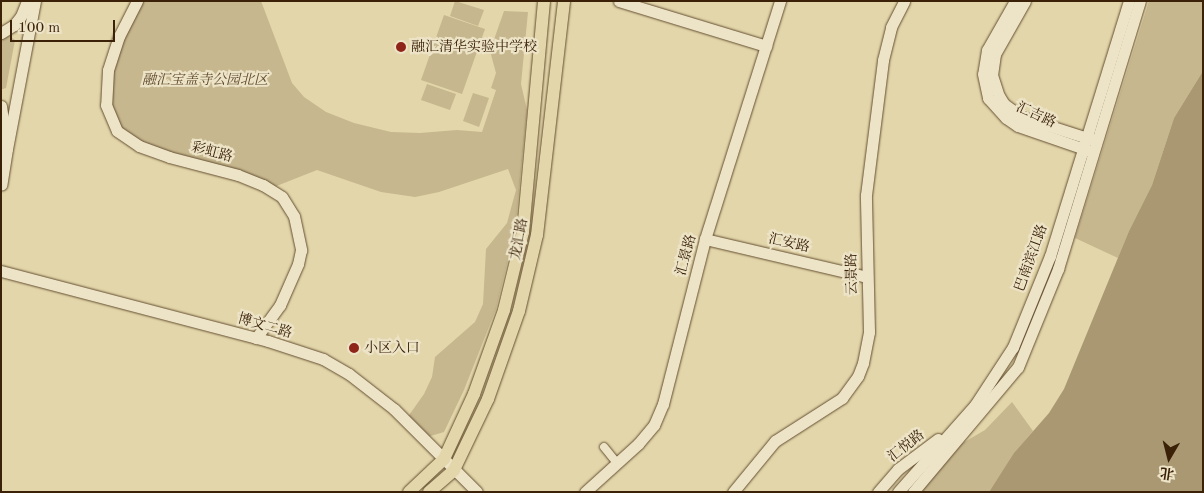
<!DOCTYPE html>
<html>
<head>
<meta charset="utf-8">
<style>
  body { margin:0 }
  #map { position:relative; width:1204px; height:493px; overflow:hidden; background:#e3d6aa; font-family:"Old Standard TT","Noto Serif SC",serif }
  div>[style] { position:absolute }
  .green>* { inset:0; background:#c6b78e }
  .water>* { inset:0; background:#aa9873 }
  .roads { filter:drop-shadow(0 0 1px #644e30) drop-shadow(0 0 1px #644e30) }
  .street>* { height:8px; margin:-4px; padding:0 4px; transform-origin:4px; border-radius:4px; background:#ede4c8 }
  .secondary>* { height:11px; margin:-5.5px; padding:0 5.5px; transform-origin:5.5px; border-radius:5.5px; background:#ede4c8 }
  .primary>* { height:12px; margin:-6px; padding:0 6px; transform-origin:6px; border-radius:6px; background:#e3d6aa }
  .dots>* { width:14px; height:14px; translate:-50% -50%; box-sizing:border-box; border:2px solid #ede4c8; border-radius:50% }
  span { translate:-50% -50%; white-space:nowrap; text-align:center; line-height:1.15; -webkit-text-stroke:4.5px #ede4c8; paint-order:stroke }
  .poi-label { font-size:14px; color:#3a2107 }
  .left { translate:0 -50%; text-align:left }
  .park-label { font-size:14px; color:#5d4629; font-style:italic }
  .street-label { font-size:14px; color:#3a2107 }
  .frame { position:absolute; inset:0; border:2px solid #3a2107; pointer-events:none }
  .north { position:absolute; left:1144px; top:433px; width:50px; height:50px; -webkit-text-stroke:4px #ede4c8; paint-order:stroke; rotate:188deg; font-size:14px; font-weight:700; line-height:20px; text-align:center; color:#3a2107 }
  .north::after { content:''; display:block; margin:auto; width:18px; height:22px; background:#3a2107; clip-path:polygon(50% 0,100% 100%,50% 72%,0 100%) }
  .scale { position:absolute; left:10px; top:20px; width:105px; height:22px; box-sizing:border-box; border:2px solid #3a2107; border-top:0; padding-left:6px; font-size:15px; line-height:18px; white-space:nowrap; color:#3a2107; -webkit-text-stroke:4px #ede4c8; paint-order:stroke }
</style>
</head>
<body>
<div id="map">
  <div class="green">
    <i style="clip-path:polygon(142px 1px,261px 1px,292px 83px,304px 97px,326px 112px,354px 123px,391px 132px,420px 133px,457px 130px,482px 132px,496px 90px,491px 88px,496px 73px,490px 51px,504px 11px,528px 12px,521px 84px,527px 110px,515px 231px,496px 309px,464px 390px,444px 432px,427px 437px,407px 418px,424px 394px,432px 377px,435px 357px,475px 322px,483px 304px,486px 249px,507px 223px,516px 190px,508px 169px,439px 192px,415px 197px,381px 192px,317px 170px,274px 187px,141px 143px,121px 129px,109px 104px,111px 72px,123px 38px)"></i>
    <i style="clip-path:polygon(455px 1px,484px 10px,478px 26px,450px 16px)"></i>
    <i style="clip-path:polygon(1149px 1px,1203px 1px,1203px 71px,1174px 118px,1152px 185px,1129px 231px,1118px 258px,1075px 238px)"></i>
    <i style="clip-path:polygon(444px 15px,485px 29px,462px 94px,421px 80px)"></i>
    <i style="clip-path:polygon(10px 36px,15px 40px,6px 88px,3px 89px,1px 89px,1px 39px)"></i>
    <i style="clip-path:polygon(427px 84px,456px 94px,450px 110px,421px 100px)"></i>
    <i style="clip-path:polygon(473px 93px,489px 98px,479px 127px,463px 121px)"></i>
    <i style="clip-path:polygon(1012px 402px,1033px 431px,1014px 454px,989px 492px,915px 492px,954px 448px,985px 430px)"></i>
  </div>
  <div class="water">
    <i style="clip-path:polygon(1203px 71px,1203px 492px,989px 492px,1014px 453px,1049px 413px,1064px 389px,1129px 231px,1152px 185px,1174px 118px)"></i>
  </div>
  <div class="roads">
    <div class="street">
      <i style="left:604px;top:447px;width:19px;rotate:51deg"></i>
    </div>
    <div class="secondary">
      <i style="left:137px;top:1px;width:39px;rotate:117deg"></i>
      <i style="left:119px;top:36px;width:36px;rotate:108deg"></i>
      <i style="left:108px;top:70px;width:35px;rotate:93deg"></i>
      <i style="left:106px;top:105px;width:28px;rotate:67deg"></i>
      <i style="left:117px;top:131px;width:27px;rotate:34deg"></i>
      <i style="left:139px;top:146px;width:32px;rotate:20deg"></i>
      <i style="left:169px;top:157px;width:71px;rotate:14.6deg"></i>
      <i style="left:238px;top:175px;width:27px;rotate:22deg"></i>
      <i style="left:263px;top:185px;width:22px;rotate:32deg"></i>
      <i style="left:282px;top:197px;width:22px;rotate:58deg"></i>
      <i style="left:294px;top:216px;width:35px;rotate:78deg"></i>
      <i style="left:301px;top:250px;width:14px;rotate:102deg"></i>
      <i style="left:298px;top:264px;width:45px;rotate:113.7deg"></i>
      <i style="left:280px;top:305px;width:41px;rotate:126deg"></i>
      <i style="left:619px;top:1px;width:154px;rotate:17deg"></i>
      <i style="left:1015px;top:1px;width:56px;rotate:119.7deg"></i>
      <i style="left:987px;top:50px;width:24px;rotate:99deg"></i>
      <i style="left:983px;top:74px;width:25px;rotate:78deg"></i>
      <i style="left:988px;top:98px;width:27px;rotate:48deg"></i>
      <i style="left:1006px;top:118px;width:14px;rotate:34deg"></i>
      <i style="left:1018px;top:126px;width:76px;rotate:19.1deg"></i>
      <i style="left:1025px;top:1px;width:61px;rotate:119.5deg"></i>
      <i style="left:995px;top:54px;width:21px;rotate:98deg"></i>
      <i style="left:992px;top:75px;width:22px;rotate:72deg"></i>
      <i style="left:999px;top:96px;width:9px;rotate:58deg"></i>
      <i style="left:1004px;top:104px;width:22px;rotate:36deg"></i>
      <i style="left:1022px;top:117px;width:75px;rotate:17.9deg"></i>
      <i style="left:1px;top:33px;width:15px;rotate:-32deg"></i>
      <i style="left:14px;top:25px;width:11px;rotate:-52deg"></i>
      <i style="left:21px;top:16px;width:16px;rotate:-68deg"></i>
      <i style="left:1px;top:106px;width:43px;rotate:82.1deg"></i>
      <i style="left:7px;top:149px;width:36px;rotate:99deg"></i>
      <i style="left:7px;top:149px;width:151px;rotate:-79.3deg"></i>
      <i style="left:705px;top:239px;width:166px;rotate:13.2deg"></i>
      <i style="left:1px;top:271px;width:276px;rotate:14.7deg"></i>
      <i style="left:268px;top:341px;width:58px;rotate:18.1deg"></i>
      <i style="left:323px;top:359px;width:30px;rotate:30deg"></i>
      <i style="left:349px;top:374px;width:57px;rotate:37.9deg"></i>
      <i style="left:394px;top:409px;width:117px;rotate:45deg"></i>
      <i style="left:585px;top:492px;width:72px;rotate:-42.2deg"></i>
      <i style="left:638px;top:444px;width:25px;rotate:-50deg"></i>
      <i style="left:654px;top:425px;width:23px;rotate:-67deg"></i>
      <i style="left:663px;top:404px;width:170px;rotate:-75.7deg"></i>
      <i style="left:705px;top:239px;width:250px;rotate:-72.5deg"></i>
      <i style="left:733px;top:492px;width:66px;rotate:-50.5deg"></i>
      <i style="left:775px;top:441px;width:80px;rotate:-32.7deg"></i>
      <i style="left:842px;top:398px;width:27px;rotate:-54deg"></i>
      <i style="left:858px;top:376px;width:14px;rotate:-69deg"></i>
      <i style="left:863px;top:363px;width:32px;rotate:-79deg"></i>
      <i style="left:869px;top:332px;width:137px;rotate:-91.3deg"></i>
      <i style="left:866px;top:195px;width:136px;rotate:-82.8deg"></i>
      <i style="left:883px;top:60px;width:34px;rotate:-76deg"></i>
      <i style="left:891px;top:27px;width:29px;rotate:-63deg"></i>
      <i style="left:878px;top:492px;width:30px;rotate:-49deg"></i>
      <i style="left:898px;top:469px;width:50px;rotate:-36.9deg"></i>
      <i style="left:898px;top:492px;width:116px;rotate:-48.5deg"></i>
      <i style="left:975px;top:405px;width:69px;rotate:-56.8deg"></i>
      <i style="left:1013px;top:347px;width:98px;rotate:-67.9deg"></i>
      <i style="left:1050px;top:256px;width:267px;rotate:-72.8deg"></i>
      <i style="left:913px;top:492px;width:163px;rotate:-50deg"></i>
      <i style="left:1018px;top:367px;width:106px;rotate:-67.8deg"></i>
      <i style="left:1058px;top:269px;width:280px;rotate:-73deg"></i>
    </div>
    <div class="primary">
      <i style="left:409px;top:492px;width:48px;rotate:-43.3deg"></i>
      <i style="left:444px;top:459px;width:72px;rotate:-65.2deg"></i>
      <i style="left:474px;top:394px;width:89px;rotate:-70.3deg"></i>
      <i style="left:504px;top:310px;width:80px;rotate:-76.3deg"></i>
      <i style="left:523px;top:232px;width:232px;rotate:-84.8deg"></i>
      <i style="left:429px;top:492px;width:33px;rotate:-41deg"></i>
      <i style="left:454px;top:470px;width:79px;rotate:-64.4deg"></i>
      <i style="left:488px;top:399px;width:93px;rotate:-70.6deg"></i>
      <i style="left:519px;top:311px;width:78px;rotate:-76.7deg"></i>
      <i style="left:537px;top:235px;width:236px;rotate:-83.4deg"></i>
    </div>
  </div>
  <div class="dots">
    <i style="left:401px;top:47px;background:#8f2418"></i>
    <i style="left:354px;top:348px;background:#8f2418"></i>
  </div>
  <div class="poi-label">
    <span class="left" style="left:411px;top:47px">融汇清华实验中学校</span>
    <span class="left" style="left:364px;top:348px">小区入口</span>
  </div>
  <div class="park-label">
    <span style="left:205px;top:80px">融汇宝盖寺公园北区</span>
  </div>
  <div class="street-label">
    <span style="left:1036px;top:115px;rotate:25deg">汇吉路</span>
    <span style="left:212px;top:152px;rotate:15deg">彩虹路</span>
    <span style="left:519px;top:239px;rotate:-79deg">龙汇路</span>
    <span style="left:789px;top:243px;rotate:13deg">汇安路</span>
    <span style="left:686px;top:255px;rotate:-75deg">汇景路</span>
    <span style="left:1031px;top:258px;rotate:-70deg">巴南滨江路</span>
    <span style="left:852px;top:274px;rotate:-91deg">云景路</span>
    <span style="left:265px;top:326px;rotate:16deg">博文二路</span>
    <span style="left:906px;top:446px;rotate:-38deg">汇悦路</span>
  </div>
  <div class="frame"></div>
  <div class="north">北</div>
  <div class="scale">100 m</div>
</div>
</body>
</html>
